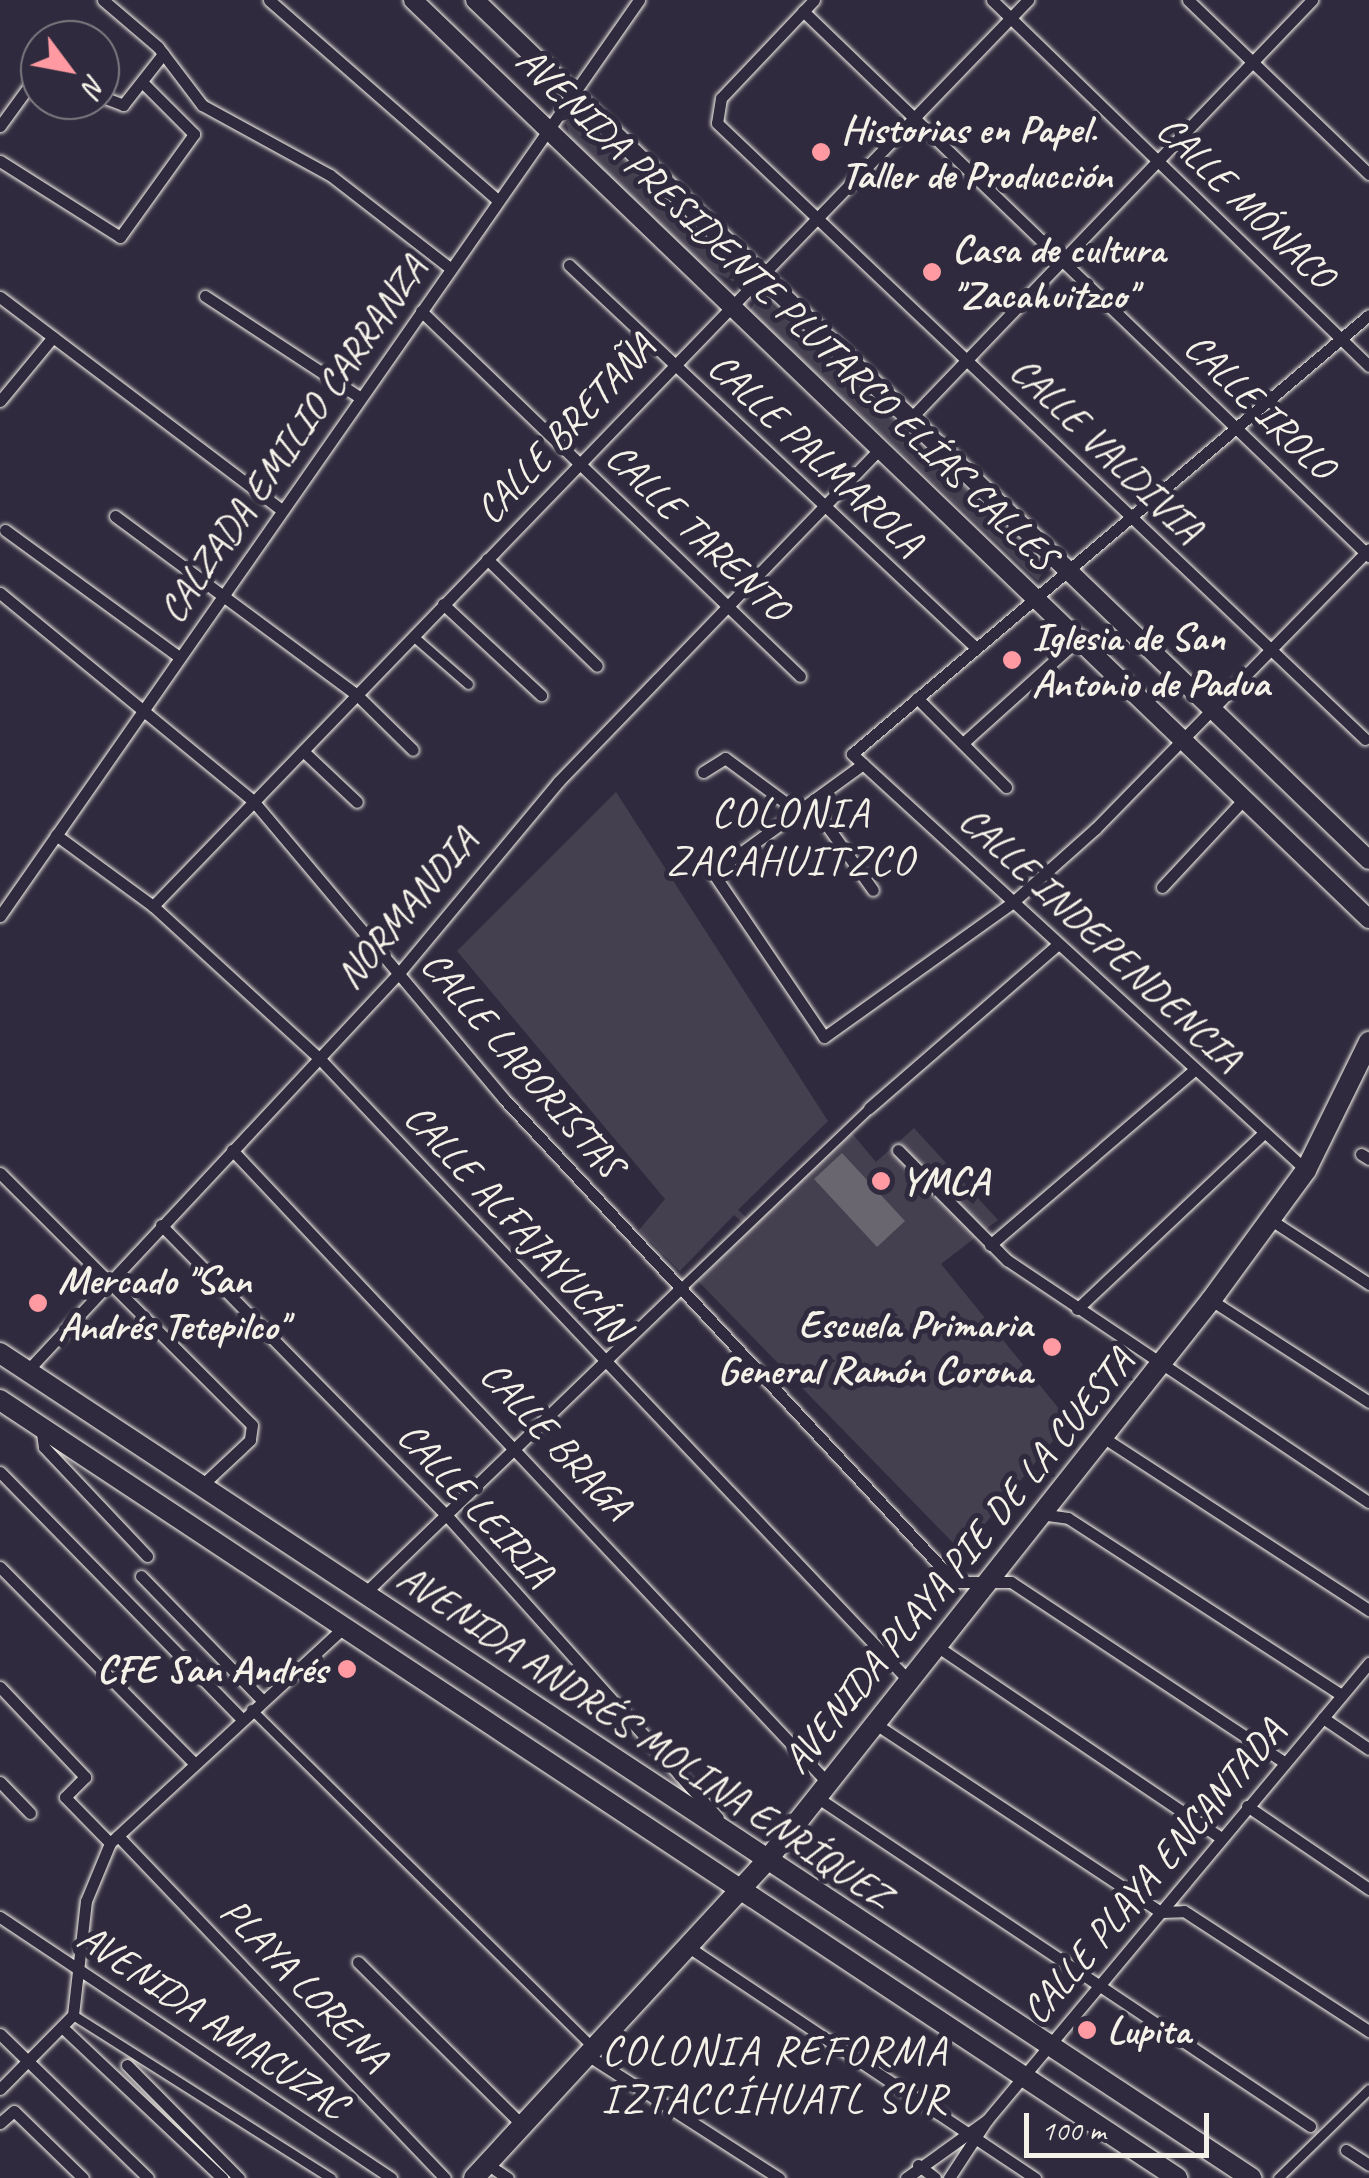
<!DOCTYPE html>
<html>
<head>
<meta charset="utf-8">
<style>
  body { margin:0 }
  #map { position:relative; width:1369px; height:2178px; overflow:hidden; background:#2f2a3d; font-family:Caveat,sans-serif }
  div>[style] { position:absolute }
  .green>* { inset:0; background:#454050 }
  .water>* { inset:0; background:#6a6670 }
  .roads { filter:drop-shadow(0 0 2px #f4f1e8) drop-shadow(0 0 2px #f4f1e8) }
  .pedestrian>* { height:9px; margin:-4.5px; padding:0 4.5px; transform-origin:4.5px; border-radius:4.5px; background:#2f2a3d }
  .minor>* { height:11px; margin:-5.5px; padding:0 5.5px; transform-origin:5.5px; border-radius:5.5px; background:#2f2a3d }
  .secondary>* { height:18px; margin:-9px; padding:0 9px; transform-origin:9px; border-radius:9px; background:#2f2a3d }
  .primary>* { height:20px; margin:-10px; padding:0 10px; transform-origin:10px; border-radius:10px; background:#2f2a3d }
  .dots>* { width:28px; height:28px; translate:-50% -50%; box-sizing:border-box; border:5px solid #2f2a3d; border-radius:50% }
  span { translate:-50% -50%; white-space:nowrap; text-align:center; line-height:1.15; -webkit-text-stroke:10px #2f2a3d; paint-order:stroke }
  .poi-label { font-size:40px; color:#f4f1e8; font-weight:700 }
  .left { translate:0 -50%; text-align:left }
  .right { translate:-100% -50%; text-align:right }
  .street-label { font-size:40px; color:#f4f1e8 }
  .neighbourhood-label { font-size:42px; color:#f4f1e8; letter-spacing:2.5px }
  .north { position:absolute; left:20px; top:20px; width:100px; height:100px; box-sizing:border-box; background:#2f2a3d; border:2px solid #7e7a81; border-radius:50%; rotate:122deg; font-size:28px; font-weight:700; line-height:40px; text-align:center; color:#f4f1e8 }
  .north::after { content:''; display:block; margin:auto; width:35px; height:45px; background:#ff9aa2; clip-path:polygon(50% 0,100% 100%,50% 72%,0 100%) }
  .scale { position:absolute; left:1024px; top:2113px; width:185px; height:45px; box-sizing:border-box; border:5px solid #f4f1e8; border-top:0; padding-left:12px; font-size:30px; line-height:35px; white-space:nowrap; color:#f4f1e8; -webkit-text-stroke:8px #2f2a3d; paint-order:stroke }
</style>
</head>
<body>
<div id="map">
  <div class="green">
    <i style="clip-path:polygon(576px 115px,735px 261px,734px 282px,702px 266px,570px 137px,566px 123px)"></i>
    <i style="clip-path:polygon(759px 293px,1047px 564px,1038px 581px,750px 311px)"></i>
    <i style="clip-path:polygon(616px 792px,828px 1121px,738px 1210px,753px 1224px,850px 1131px,876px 1162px,914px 1128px,998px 1220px,941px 1264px,1069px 1421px,962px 1552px,698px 1281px,750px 1229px,734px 1215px,680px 1271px,639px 1230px,665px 1199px,457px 951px)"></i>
  </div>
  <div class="water">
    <i style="clip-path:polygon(842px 1153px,905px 1221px,877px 1247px,814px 1179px)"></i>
  </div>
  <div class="roads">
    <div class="pedestrian">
      <i style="left:413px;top:636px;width:73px;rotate:41.1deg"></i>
      <i style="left:682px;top:1287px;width:259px;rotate:-43.7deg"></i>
      <i style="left:251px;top:1709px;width:482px;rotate:44.7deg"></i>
      <i style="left:73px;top:2015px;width:305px;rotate:32.3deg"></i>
      <i style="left:1278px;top:2178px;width:127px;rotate:-44.4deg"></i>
    </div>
    <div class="minor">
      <i style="left:103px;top:0;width:72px;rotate:40.5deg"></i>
      <i style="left:158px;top:47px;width:73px;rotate:52.8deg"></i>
      <i style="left:202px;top:105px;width:146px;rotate:28.7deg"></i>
      <i style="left:330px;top:175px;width:153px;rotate:37.8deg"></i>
      <i style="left:269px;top:0;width:305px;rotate:41.2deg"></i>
      <i style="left:814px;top:0;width:135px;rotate:133.5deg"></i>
      <i style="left:721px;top:98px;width:25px;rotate:99deg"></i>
      <i style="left:717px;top:123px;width:894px;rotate:43.55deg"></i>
      <i style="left:992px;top:0;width:525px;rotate:44.15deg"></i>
      <i style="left:1188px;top:0;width:251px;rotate:43.9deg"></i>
      <i style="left:803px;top:11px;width:786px;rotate:43.92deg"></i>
      <i style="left:100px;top:96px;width:25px;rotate:21deg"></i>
      <i style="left:123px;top:105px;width:65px;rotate:-51.9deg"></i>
      <i style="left:0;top:126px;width:68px;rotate:-54deg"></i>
      <i style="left:0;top:161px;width:142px;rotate:32.3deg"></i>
      <i style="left:120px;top:237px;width:127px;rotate:-54.3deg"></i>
      <i style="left:194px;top:134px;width:74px;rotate:-135deg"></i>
      <i style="left:569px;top:265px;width:559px;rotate:43.26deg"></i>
      <i style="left:205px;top:296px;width:186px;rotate:33.2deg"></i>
      <i style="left:0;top:297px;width:353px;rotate:37.1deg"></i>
      <i style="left:421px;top:311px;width:526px;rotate:43.92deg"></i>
      <i style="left:0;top:401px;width:83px;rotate:-50.4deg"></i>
      <i style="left:910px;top:419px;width:581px;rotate:-46.19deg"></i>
      <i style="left:115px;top:516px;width:301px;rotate:36.5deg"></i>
      <i style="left:357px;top:695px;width:78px;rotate:44.5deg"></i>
      <i style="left:5px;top:530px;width:215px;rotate:36.1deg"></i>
      <i style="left:487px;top:559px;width:153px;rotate:44.2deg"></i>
      <i style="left:0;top:593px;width:329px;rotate:39.4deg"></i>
      <i style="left:254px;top:802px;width:388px;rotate:49.9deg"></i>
      <i style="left:504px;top:1099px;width:661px;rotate:46.96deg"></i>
      <i style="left:955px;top:1582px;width:56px"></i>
      <i style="left:1011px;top:1582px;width:328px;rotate:33.4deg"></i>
      <i style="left:443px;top:604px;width:134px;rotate:42.9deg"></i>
      <i style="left:917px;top:698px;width:126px;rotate:45deg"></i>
      <i style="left:963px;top:743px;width:160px;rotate:-42deg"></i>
      <i style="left:303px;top:751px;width:74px;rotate:43.4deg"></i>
      <i style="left:863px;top:764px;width:185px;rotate:144deg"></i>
      <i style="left:713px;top:873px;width:198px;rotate:55.9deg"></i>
      <i style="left:824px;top:1037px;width:232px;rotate:-35.5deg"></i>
      <i style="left:1013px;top:902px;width:110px;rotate:-41.7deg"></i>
      <i style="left:1095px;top:829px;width:392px;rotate:-45.6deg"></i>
      <i style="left:703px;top:772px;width:26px;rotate:-32deg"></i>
      <i style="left:725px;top:758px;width:94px;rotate:36.4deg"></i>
      <i style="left:813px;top:806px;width:103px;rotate:54.5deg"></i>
      <i style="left:56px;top:835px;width:120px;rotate:36.2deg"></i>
      <i style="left:153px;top:906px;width:225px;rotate:42.5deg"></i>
      <i style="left:319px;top:1058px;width:855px;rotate:46.56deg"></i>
      <i style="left:1162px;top:887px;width:123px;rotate:-47deg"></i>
      <i style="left:153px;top:906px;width:1260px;rotate:-46deg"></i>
      <i style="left:0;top:916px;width:1117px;rotate:-55.1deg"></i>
      <i style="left:869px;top:1108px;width:250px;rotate:-40.9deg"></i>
      <i style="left:232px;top:1150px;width:868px;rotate:46.73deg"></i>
      <i style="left:898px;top:1150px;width:155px;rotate:45.3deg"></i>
      <i style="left:1007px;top:1260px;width:435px;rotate:33.8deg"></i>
      <i style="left:1361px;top:1154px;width:9px;rotate:32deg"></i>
      <i style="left:1306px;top:1170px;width:616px;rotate:-137.5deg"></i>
      <i style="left:852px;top:754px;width:678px;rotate:-40.34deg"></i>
      <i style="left:0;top:1173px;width:356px;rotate:45deg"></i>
      <i style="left:252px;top:1425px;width:15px;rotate:98deg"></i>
      <i style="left:250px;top:1440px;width:66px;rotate:136.8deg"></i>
      <i style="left:1271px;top:1220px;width:117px;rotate:33.1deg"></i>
      <i style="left:161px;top:1225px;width:409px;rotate:45.5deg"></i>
      <i style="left:448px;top:1517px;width:404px;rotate:48.1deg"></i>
      <i style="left:990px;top:1245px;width:270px;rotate:-40.6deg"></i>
      <i style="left:1211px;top:1300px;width:188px;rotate:32.8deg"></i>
      <i style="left:1077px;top:1309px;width:257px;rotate:-43.3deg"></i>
      <i style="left:27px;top:1371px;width:545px;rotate:-46.93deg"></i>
      <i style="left:399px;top:973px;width:249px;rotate:-50.2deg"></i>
      <i style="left:558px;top:782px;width:464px;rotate:-46deg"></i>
      <i style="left:41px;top:1426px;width:21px;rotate:82deg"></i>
      <i style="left:44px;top:1447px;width:150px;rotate:46.6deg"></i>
      <i style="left:1101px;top:1436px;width:320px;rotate:33deg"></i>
      <i style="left:0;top:1472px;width:344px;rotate:45.6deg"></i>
      <i style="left:1040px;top:1514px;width:28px;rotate:8deg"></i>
      <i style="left:1068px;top:1518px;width:326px;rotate:32.9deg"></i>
      <i style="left:0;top:1567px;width:276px;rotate:45.3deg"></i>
      <i style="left:141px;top:1576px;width:172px;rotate:45.7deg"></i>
      <i style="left:366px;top:1592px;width:439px;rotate:-44deg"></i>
      <i style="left:935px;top:1645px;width:345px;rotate:34deg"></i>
      <i style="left:0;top:1687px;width:124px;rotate:46.6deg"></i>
      <i style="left:85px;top:1777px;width:28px;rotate:135deg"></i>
      <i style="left:65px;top:1797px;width:64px;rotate:45.6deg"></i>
      <i style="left:1323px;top:1718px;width:55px;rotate:34deg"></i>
      <i style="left:874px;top:1723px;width:344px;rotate:33.4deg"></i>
      <i style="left:1161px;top:1912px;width:23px;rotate:-2deg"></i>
      <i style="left:1184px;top:1911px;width:221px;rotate:33deg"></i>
      <i style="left:0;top:1782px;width:43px;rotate:45.9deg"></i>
      <i style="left:815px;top:1796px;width:595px;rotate:33.69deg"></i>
      <i style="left:1247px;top:1806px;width:148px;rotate:34.2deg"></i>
      <i style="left:118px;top:1836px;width:473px;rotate:46.3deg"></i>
      <i style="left:0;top:1917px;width:470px;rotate:33.7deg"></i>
      <i style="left:690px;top:1948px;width:415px;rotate:33.7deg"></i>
      <i style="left:358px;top:1962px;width:233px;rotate:44.8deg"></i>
      <i style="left:63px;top:2028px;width:219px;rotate:43.3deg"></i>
      <i style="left:0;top:2034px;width:206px;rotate:44.2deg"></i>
      <i style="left:589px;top:2056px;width:226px;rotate:32.7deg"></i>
      <i style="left:127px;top:2065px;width:159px;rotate:45.3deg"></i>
      <i style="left:0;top:2089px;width:104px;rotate:-45.4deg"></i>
      <i style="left:73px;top:2015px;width:115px;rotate:-83.5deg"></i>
      <i style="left:86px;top:1901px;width:63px;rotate:-67.5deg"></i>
      <i style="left:110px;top:1843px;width:318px;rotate:-42.7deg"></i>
      <i style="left:0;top:2123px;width:18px;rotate:-41deg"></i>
      <i style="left:14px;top:2111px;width:96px;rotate:44.2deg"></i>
      <i style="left:1346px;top:2150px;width:27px;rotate:33deg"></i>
      <i style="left:487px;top:2164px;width:25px;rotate:34deg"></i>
      <i style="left:918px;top:2165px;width:21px;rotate:37deg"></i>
      <i style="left:906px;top:2178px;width:100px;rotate:-35.6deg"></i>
      <i style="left:949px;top:2178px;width:69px;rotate:-56.8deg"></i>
      <i style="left:987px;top:2120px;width:596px;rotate:-50.11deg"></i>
    </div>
    <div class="secondary">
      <i style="left:413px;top:0;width:1326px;rotate:43.87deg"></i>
      <i style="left:475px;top:0;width:1240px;rotate:43.89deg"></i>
    </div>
    <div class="primary">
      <i style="left:0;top:1353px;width:1499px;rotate:33.4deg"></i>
      <i style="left:0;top:1400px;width:1411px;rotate:33.46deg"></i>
      <i style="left:474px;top:2178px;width:434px;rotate:-47.3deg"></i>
      <i style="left:768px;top:1859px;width:713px;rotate:-51.6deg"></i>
      <i style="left:1211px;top:1300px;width:161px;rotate:-53.8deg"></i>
      <i style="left:1306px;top:1170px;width:143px;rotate:-63.8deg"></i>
    </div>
  </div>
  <div class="dots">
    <i style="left:821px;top:152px;background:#ff9aa2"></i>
    <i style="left:932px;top:272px;background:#ff9aa2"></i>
    <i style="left:1012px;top:660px;background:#ff9aa2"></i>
    <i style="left:881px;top:1181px;background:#ff9aa2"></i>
    <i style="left:38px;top:1303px;background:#ff9aa2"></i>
    <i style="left:1052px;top:1347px;background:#ff9aa2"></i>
    <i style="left:347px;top:1669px;background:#ff9aa2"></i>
    <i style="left:1087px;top:2030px;background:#ff9aa2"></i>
  </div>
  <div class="poi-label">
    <span class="left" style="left:841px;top:152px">Historias en Papel.<br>Taller de Producción</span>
    <span class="left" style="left:952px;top:272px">Casa de cultura<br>"Zacahuitzco"</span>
    <span class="left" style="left:1032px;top:660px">Iglesia de San<br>Antonio de Padua</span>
    <span class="left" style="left:901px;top:1181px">YMCA</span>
    <span class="left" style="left:58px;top:1303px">Mercado "San<br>Andrés Tetepilco"</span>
    <span class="right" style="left:1032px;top:1347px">Escuela Primaria<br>General Ramón Corona</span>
    <span class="right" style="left:327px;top:1669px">CFE San Andrés</span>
    <span class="left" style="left:1107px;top:2030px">Lupita</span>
  </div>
  <div class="street-label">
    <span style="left:1246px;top:202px;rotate:44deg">CALLE MÓNACO</span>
    <span style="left:787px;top:308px;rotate:44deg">AVENIDA PRESIDENTE PLUTARCO ELÍAS CALLES</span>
    <span style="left:1260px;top:406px;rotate:44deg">CALLE IROLO</span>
    <span style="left:565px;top:429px;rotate:-47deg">CALLE BRETAÑA</span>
    <span style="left:292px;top:439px;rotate:-55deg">CALZADA EMILIO CARRANZA</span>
    <span style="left:1107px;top:449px;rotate:44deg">CALLE VALDIVIA</span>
    <span style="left:816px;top:454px;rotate:43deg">CALLE PALMAROLA</span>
    <span style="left:698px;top:532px;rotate:44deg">CALLE TARENTO</span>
    <span style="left:406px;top:908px;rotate:-50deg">NORMANDIA</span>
    <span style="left:1101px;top:938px;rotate:43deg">CALLE INDEPENDENCIA</span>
    <span style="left:523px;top:1064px;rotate:49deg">CALLE LABORISTAS</span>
    <span style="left:517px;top:1222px;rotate:47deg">CALLE ALFAJAYUCÁN</span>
    <span style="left:556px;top:1440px;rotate:47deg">CALLE BRAGA</span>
    <span style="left:476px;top:1504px;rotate:47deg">CALLE LEIRIA</span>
    <span style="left:958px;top:1561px;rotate:-51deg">AVENIDA PLAYA PIE DE LA CUESTA</span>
    <span style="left:645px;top:1736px;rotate:34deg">AVENIDA ANDRÉS MOLINA ENRÍQUEZ</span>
    <span style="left:1153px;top:1871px;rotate:-50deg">CALLE PLAYA ENCANTADA</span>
    <span style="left:305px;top:1984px;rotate:46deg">PLAYA LORENA</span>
    <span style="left:213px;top:2021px;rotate:34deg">AVENIDA AMACUZAC</span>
  </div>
  <div class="neighbourhood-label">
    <span style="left:791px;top:837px">COLONIA<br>ZACAHUITZCO</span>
    <span style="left:775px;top:2075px">COLONIA REFORMA<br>IZTACCÍHUATL SUR</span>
  </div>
  <div class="north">N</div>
  <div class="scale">100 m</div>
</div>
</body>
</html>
